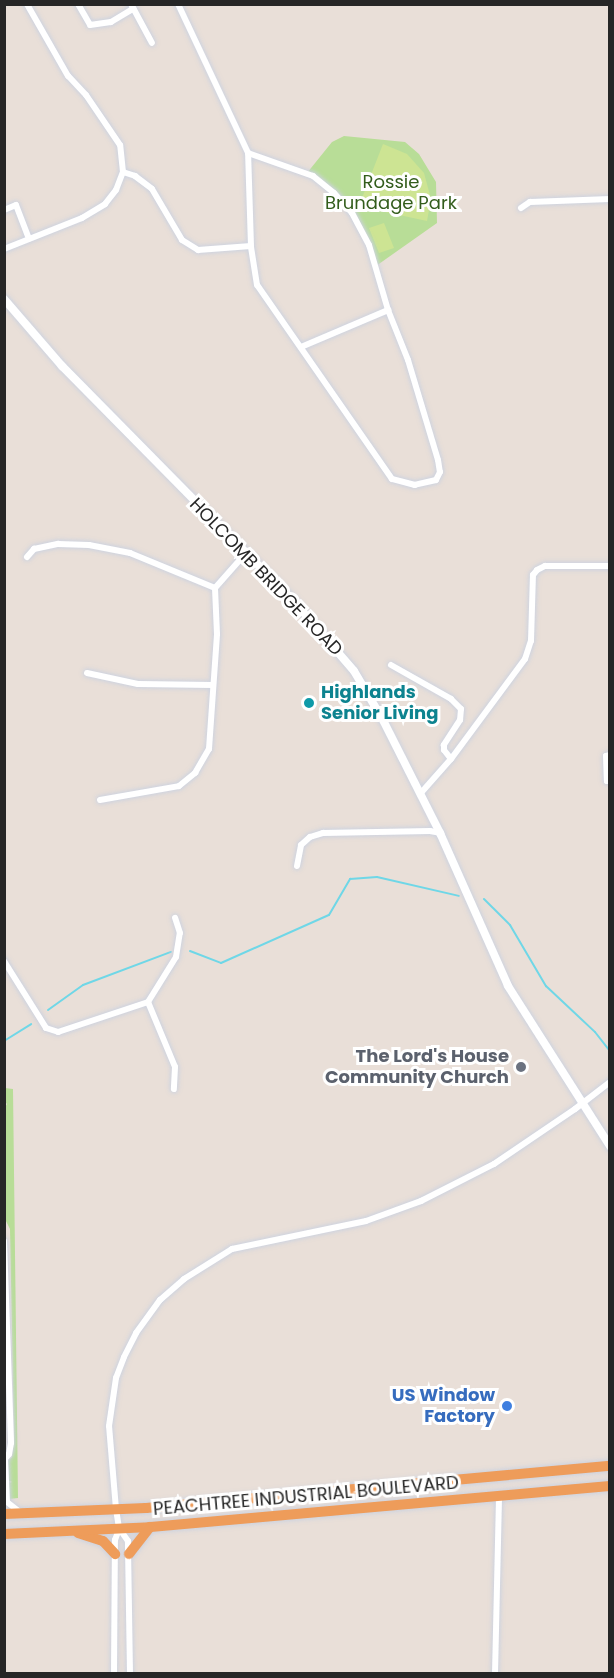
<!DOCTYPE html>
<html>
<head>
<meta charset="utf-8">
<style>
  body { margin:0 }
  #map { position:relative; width:614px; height:1678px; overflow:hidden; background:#e9dfd8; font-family:Poppins,sans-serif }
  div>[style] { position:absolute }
  .green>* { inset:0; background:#b8dd97 }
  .pitch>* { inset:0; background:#cde493 }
  .stream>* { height:2px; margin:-1px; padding:0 1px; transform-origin:1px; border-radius:1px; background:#6fd7e7 }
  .roads { filter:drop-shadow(0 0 2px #ced3df) drop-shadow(0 0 2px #ced3df) }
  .minor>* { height:6px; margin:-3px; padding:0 3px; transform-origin:3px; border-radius:3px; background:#fff }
  .tertiary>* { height:8px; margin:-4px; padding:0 4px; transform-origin:4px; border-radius:4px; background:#fff }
  .trunk>* { height:10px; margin:-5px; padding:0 5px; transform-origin:5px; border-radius:5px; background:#ee9c5a }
  .dots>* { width:16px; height:16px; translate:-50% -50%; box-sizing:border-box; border:3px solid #fff; border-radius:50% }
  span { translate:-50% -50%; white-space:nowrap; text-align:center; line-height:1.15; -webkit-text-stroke:6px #fff; paint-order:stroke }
  .park-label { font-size:18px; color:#335d1c }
  .street-label { font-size:18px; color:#262626 }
  .culture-label { font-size:18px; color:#0d838f; font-weight:700 }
  .left { translate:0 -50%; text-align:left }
  .worship-label { font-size:18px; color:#5b616d; font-weight:700 }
  .right { translate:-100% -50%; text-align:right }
  .shop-label { font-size:18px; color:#366cbe; font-weight:700 }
  .frame { position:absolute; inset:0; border:6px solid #262626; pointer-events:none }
</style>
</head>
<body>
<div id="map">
  <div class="green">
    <i style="clip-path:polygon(344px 136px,405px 142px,419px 154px,436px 182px,437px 223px,376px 266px,352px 213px,336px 195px,307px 173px,332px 142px)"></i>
    <i style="clip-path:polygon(5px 1088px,13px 1089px,18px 1498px,9px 1499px,8px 1483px,12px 1482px,9px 1481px,8px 1461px,12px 1457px,14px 1439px,10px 1229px,5px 1219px,4px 1109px,7px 1104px,5px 1102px)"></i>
  </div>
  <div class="pitch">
    <i style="clip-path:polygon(383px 144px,407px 154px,424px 173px,431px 199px,427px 221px,362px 207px,360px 203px)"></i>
    <i style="clip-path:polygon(384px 223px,394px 248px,379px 253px,369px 228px)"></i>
  </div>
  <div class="stream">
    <i style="left:484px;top:899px;width:37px;rotate:45deg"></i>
    <i style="left:510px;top:925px;width:71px;rotate:59.5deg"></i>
    <i style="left:546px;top:986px;width:67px;rotate:43.2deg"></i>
    <i style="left:595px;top:1032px;width:24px;rotate:52deg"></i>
    <i style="left:190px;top:951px;width:33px;rotate:21deg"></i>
    <i style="left:221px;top:963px;width:118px;rotate:-24deg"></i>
    <i style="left:329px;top:915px;width:42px;rotate:-59.7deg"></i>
    <i style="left:350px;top:879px;width:27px;rotate:-4deg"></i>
    <i style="left:377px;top:877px;width:84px;rotate:13deg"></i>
    <i style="left:48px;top:1010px;width:43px;rotate:-35.5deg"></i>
    <i style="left:83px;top:985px;width:94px;rotate:-20.6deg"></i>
    <i style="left:4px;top:1041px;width:32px;rotate:-32deg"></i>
  </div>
  <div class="roads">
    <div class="minor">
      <i style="left:78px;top:4px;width:24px;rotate:60deg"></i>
      <i style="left:90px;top:25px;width:21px;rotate:-8deg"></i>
      <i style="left:111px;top:22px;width:26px;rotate:-31deg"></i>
      <i style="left:131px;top:4px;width:44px;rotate:61.7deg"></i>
      <i style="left:178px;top:4px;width:165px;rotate:64.8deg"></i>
      <i style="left:248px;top:153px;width:69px;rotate:19.5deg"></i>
      <i style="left:313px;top:176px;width:27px;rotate:39deg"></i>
      <i style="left:334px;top:193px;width:27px;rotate:48deg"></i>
      <i style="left:352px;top:213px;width:36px;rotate:62deg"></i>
      <i style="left:369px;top:245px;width:68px;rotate:73.7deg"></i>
      <i style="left:388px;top:310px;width:54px;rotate:68.2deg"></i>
      <i style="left:408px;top:360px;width:104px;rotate:73.3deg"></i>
      <i style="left:438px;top:460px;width:12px;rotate:81deg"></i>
      <i style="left:440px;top:472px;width:9px;rotate:117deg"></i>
      <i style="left:436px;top:480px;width:22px;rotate:167deg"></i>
      <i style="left:415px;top:485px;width:24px;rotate:-165deg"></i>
      <i style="left:392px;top:479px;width:236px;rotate:-124.8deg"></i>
      <i style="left:257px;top:285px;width:39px;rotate:-99deg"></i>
      <i style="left:251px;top:246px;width:93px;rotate:-91.8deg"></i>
      <i style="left:123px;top:172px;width:13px;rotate:18deg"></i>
      <i style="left:135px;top:176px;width:21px;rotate:37deg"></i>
      <i style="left:152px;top:189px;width:59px;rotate:59.5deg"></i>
      <i style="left:182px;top:240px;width:19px;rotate:32deg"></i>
      <i style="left:198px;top:250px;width:53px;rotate:-4.3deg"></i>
      <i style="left:521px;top:208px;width:11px;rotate:-34deg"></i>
      <i style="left:530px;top:202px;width:80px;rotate:-2.1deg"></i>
      <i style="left:4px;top:210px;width:13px;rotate:-23deg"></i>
      <i style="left:16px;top:205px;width:36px;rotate:69deg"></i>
      <i style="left:4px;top:249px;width:84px;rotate:-21.7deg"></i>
      <i style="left:82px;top:218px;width:27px;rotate:-31deg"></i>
      <i style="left:105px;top:204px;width:18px;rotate:-52deg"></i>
      <i style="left:116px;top:190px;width:19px;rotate:-69deg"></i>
      <i style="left:123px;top:172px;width:27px;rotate:-96deg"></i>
      <i style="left:120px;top:145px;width:60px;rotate:-124.2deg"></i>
      <i style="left:86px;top:95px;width:26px;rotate:-133deg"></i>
      <i style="left:68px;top:76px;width:83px;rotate:-119.7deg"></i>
      <i style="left:301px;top:347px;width:95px;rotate:-23deg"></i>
      <i style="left:27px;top:557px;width:11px;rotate:-49deg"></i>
      <i style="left:34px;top:549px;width:25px;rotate:-12deg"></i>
      <i style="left:58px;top:544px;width:31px;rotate:2deg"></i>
      <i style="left:89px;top:545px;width:42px;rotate:11deg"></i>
      <i style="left:130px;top:553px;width:92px;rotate:22.4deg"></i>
      <i style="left:391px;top:665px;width:69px;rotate:29.5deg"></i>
      <i style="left:451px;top:699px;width:14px;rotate:45deg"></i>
      <i style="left:461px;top:709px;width:11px;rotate:95deg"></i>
      <i style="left:460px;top:720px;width:30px;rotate:123deg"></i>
      <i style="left:444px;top:745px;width:5px;rotate:90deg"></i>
      <i style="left:444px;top:750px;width:11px;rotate:52deg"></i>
      <i style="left:87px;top:673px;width:52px;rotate:12.2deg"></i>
      <i style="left:138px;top:684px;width:75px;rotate:0.8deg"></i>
      <i style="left:610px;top:755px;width:4px;rotate:166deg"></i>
      <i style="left:606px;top:756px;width:25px;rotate:88deg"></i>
      <i style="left:607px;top:781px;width:3px"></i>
      <i style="left:420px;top:794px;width:47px;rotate:-48.5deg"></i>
      <i style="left:451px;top:759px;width:124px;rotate:-53.5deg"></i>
      <i style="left:525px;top:659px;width:19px;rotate:-72deg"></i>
      <i style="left:531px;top:641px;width:66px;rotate:-88.3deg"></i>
      <i style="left:533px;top:575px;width:6px;rotate:-51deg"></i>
      <i style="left:537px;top:570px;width:9px;rotate:-27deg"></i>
      <i style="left:545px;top:566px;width:65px"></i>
      <i style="left:100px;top:800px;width:80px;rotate:-10deg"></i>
      <i style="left:179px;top:786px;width:21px;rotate:-39deg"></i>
      <i style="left:195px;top:773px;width:28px;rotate:-60deg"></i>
      <i style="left:209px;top:749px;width:115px;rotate:-86deg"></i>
      <i style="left:217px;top:634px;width:46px;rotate:-92.5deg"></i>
      <i style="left:215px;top:588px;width:47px;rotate:-48.5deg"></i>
      <i style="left:297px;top:866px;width:21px;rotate:-79deg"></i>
      <i style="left:301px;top:845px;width:12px;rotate:-42deg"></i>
      <i style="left:310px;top:837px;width:14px;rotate:-17deg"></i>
      <i style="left:323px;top:833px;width:107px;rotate:-1.1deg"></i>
      <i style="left:430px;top:831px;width:10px;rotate:11deg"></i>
      <i style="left:4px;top:961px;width:79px;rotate:57.9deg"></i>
      <i style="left:46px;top:1028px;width:13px;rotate:18deg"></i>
      <i style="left:58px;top:1032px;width:95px;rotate:-18.4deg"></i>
      <i style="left:148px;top:1002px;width:53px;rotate:-58.1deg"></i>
      <i style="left:176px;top:957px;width:24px;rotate:-81deg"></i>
      <i style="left:180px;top:933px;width:16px;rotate:-108deg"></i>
      <i style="left:148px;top:1002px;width:70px;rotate:67.4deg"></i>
      <i style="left:175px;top:1067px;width:22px;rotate:93deg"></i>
      <i style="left:4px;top:1241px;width:202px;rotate:88deg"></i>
      <i style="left:11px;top:1443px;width:11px;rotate:100deg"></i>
      <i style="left:9px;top:1454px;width:8px;rotate:130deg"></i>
      <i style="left:5px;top:1460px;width:42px;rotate:87.3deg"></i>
      <i style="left:7px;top:1502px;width:18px;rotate:38deg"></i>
      <i style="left:114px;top:1674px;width:134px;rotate:-89.6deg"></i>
      <i style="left:115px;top:1540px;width:12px;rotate:-70deg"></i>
      <i style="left:130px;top:1674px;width:133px;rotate:-90.9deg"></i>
      <i style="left:128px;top:1541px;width:16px;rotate:-125deg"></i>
      <i style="left:119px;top:1528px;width:19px;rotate:-99deg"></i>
      <i style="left:116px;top:1509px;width:83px;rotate:-94.8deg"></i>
      <i style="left:109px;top:1426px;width:49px;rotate:-81.7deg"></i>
      <i style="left:116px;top:1378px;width:22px;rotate:-69deg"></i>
      <i style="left:124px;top:1357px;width:27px;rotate:-63deg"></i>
      <i style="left:136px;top:1333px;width:41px;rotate:-54deg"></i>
      <i style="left:160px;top:1300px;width:32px;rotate:-41deg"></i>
      <i style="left:184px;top:1279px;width:57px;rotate:-32deg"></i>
      <i style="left:232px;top:1249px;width:137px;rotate:-11.8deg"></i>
      <i style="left:366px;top:1221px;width:59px;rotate:-20deg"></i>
      <i style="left:421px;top:1201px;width:82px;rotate:-26.9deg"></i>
      <i style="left:494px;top:1164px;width:98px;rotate:-34.2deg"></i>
      <i style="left:575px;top:1109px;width:44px;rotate:-37.6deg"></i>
      <i style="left:495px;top:1674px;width:177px;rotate:-88.7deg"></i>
    </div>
    <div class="tertiary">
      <i style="left:4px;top:299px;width:89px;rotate:49.1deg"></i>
      <i style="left:62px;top:366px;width:326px;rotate:45.4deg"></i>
      <i style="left:291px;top:598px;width:96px;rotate:49.2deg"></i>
      <i style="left:354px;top:671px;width:57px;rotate:59.4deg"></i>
      <i style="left:383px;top:720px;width:127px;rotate:63.2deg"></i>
      <i style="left:440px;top:833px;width:167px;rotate:66deg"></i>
      <i style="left:508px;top:986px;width:190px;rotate:57.5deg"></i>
    </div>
    <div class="trunk">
      <i style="left:4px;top:1514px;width:142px;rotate:-2.4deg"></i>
      <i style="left:146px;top:1508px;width:466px;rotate:-5.2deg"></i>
      <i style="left:78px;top:1533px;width:26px;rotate:18deg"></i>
      <i style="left:103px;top:1541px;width:18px;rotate:47deg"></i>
      <i style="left:4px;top:1534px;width:146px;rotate:-2.7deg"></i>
      <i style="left:150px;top:1527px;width:462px;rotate:-5.1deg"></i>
      <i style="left:129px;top:1554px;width:34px;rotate:-52deg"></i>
    </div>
  </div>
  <div class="dots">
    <i style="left:309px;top:703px;background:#0f9aa8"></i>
    <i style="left:521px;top:1067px;background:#6b7280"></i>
    <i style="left:507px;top:1406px;background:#3f7fe0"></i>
  </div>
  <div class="park-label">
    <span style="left:391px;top:193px">Rossie<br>Brundage Park</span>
  </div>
  <div class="street-label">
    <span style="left:266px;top:577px;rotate:46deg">HOLCOMB BRIDGE ROAD</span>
    <span style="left:306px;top:1496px;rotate:-5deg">PEACHTREE INDUSTRIAL BOULEVARD</span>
  </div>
  <div class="culture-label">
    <span class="left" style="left:321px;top:703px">Highlands<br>Senior Living</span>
  </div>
  <div class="worship-label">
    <span class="right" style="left:509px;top:1067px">The Lord's House<br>Community Church</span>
  </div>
  <div class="shop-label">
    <span class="right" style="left:495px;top:1406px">US Window<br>Factory</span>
  </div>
  <div class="frame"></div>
</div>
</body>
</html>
